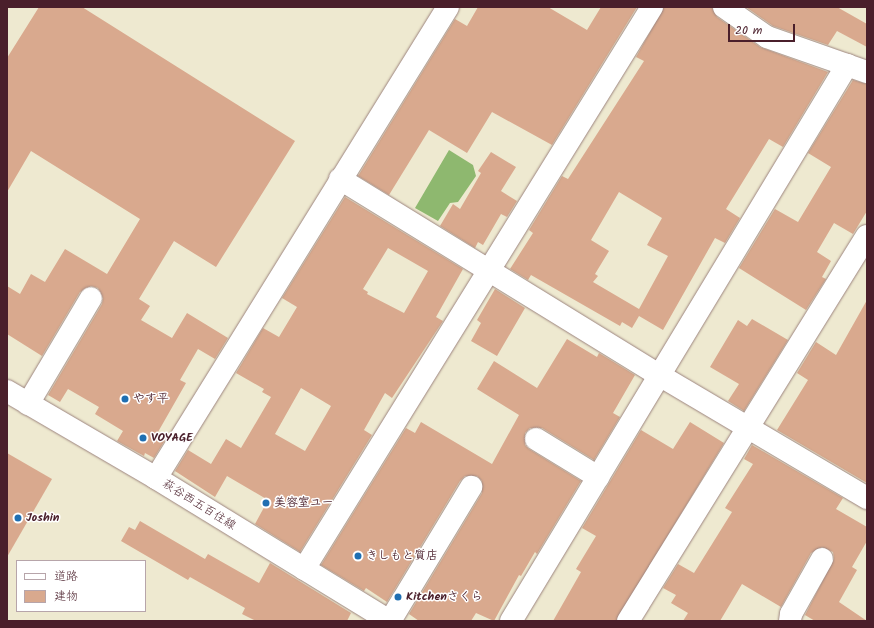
<!DOCTYPE html>
<html>
<head>
<meta charset="utf-8">
<style>
  body { margin:0 }
  #map { position:relative; width:874px; height:628px; overflow:hidden; background:#eee9d0; font-family:Kalam,"Klee One",sans-serif }
  div>[style] { position:absolute }
  .forest>* { inset:0; background:#8eb86f }
  .building>* { inset:0; background:#d9a98e }
  .roads { filter:drop-shadow(0 0 1px #9c847e) drop-shadow(0 0 1px #9c847e) }
  .minor>* { height:22px; margin:-11px; padding:0 11px; transform-origin:11px; border-radius:11px; background:#fff }
  .secondary>* { height:22px; margin:-11px; padding:0 11px; transform-origin:11px; border-radius:11px; background:#fff }
  .dots>* { width:11px; height:11px; translate:-50% -50%; box-sizing:border-box; border:2px solid #fff; border-radius:50% }
  span { translate:-50% -50%; white-space:nowrap; text-align:center; line-height:1.15; -webkit-text-stroke:3px #fff; paint-order:stroke }
  .poi-label { font-size:12px; color:#4a1f2b; font-weight:700 }
  .left { translate:0 -50%; text-align:left }
  .street-label { font-size:12px; color:#4a1f2b }
  .frame { position:absolute; inset:0; border:8px solid #4a1f2b; pointer-events:none }
  .legend { position:absolute; left:16px; top:560px; width:130px; height:52px; box-sizing:border-box; background:#fff; border:1px solid #b7a5aa; margin:0; padding:5px 7px; list-style:none; font-size:12px; color:#4a1f2b }
  .legend li { display:flex; align-items:center; gap:8px; height:20px }
  .legend b { width:20px; border:1px solid #b7a5aa }
  .scale { position:absolute; left:728px; top:24px; width:67px; height:18px; box-sizing:border-box; border:2px solid #4a1f2b; border-top:0; padding-left:5px; font-size:12px; line-height:14px; white-space:nowrap; color:#4a1f2b; -webkit-text-stroke:3px #fff; paint-order:stroke }
</style>
</head>
<body>
<div id="map">
  <div class="forest">
    <i style="clip-path:polygon(449px 150px,473px 165px,476px 176px,458px 202px,450px 203px,438px 221px,415px 208px)"></i>
  </div>
  <div class="building">
    <i style="clip-path:polygon(39px 7px,82px 7px,295px 141px,216px 267px,174px 241px,139px 299px,150px 306px,141px 320px,172px 338px,187px 313px,228px 338px,215px 359px,198px 349px,180px 380px,186px 383px,158px 432px,167px 437px,154px 458px,145px 453px,144px 456px,117px 441px,123px 431px,95px 414px,99px 407px,68px 389px,60px 402px,48px 395px,102px 304px,103px 298px,98px 288px,91px 286px,80px 292px,42px 356px,7px 334px,7px 286px,20px 294px,31px 274px,45px 282px,65px 249px,107px 274px,140px 219px,31px 151px,7px 192px,7px 58px)"></i>
    <i style="clip-path:polygon(478px 7px,548px 7px,587px 30px,601px 7px,637px 7px,552px 145px,492px 112px,467px 153px,429px 130px,389px 195px,358px 176px,455px 19px,467px 26px)"></i>
    <i style="clip-path:polygon(evenodd,664px 7px,712px 7px,717px 17px,760px 47px,828px 72px,783px 147px,769px 139px,726px 209px,740px 218px,725px 243px,715px 238px,663px 330px,639px 316px,632px 328px,622px 322px,620px 326px,531px 275px,528px 280px,510px 269px,533px 233px,529px 230px,562px 176px,568px 179px,644px 61px,636px 57px,664px 7px,619px 192px,662px 218px,647px 245px,668px 256px,639px 309px,593px 282px,598px 276px,595px 274px,609px 251px,591px 240px,619px 192px)"></i>
    <i style="clip-path:polygon(746px 7px,837px 7px,867px 24px,867px 47px,837px 31px,828px 45px,773px 26px)"></i>
    <i style="clip-path:polygon(853px 80px,867px 84px,867px 211px,853px 234px,834px 223px,817px 252px,831px 261px,822px 277px,826px 279px,806px 310px,739px 268px,775px 209px,798px 222px,831px 167px,808px 153px)"></i>
    <i style="clip-path:polygon(491px 152px,516px 167px,501px 191px,517px 201px,507px 217px,501px 214px,483px 245px,478px 242px,475px 248px,440px 226px,453px 204px,460px 209px,481px 173px,478px 171px)"></i>
    <i style="clip-path:polygon(evenodd,345px 197px,463px 269px,436px 317px,443px 321px,392px 398px,385px 393px,364px 430px,372px 435px,300px 552px,255px 524px,268px 500px,227px 476px,215px 497px,175px 471px,188px 450px,211px 464px,226px 439px,241px 448px,271px 397px,262px 392px,264px 389px,236px 373px,263px 328px,279px 337px,297px 307px,282px 298px,345px 197px,388px 248px,428px 271px,404px 313px,367px 294px,368px 292px,363px 289px,388px 248px,345px 197px,301px 388px,331px 406px,305px 451px,275px 434px,301px 388px)"></i>
    <i style="clip-path:polygon(495px 289px,525px 308px,497px 356px,471px 341px,481px 323px,477px 320px)"></i>
    <i style="clip-path:polygon(867px 300px,867px 483px,777px 430px,808px 380px,797px 373px,816px 342px,836px 355px)"></i>
    <i style="clip-path:polygon(752px 319px,788px 340px,744px 411px,728px 401px,739px 384px,710px 367px,738px 320px,747px 326px)"></i>
    <i style="clip-path:polygon(567px 339px,597px 357px,599px 353px,635px 375px,613px 413px,620px 417px,594px 460px,542px 428px,530px 428px,525px 433px,525px 445px,529px 449px,581px 481px,537px 554px,535px 552px,521px 576px,519px 575px,494px 621px,476px 613px,471px 621px,419px 621px,409px 614px,482px 493px,482px 481px,477px 476px,465px 476px,460px 481px,387px 602px,366px 588px,364px 591px,321px 565px,406px 428px,415px 433px,421px 422px,492px 464px,519px 415px,477px 389px,494px 361px,537px 388px)"></i>
    <i style="clip-path:polygon(690px 422px,724px 443px,616px 621px,553px 621px,581px 572px,576px 569px,596px 536px,582px 528px,641px 430px,673px 449px)"></i>
    <i style="clip-path:polygon(752px 445px,843px 498px,836px 509px,867px 527px,867px 541px,852px 567px,857px 570px,839px 602px,867px 621px,815px 621px,805px 615px,834px 559px,833px 552px,822px 547px,811px 553px,781px 607px,742px 584px,720px 621px,683px 621px,688px 613px,671px 603px,676px 595px,663px 588px,678px 564px,694px 573px,732px 512px,725px 508px,753px 464px,744px 459px)"></i>
    <i style="clip-path:polygon(7px 453px,52px 479px,7px 557px)"></i>
    <i style="clip-path:polygon(140px 521px,205px 559px,208px 554px,259px 583px,270px 563px,351px 613px,347px 621px,256px 621px,242px 614px,245px 608px,190px 577px,188px 580px,121px 541px,129px 527px,135px 530px)"></i>
  </div>
  <div class="roads">
    <div class="minor">
      <i style="left:724px;top:7px;width:52px;rotate:34.9deg"></i>
      <i style="left:767px;top:37px;width:106px;rotate:19.3deg"></i>
      <i style="left:340px;top:179px;width:374px;rotate:31.6deg"></i>
      <i style="left:659px;top:375px;width:242px;rotate:30.6deg"></i>
      <i style="left:28px;top:404px;width:123px;rotate:-59.3deg"></i>
      <i style="left:536px;top:439px;width:73px;rotate:31.5deg"></i>
      <i style="left:156px;top:478px;width:554px;rotate:-58.2deg"></i>
      <i style="left:304px;top:569px;width:661px;rotate:-58.23deg"></i>
      <i style="left:390px;top:621px;width:157px;rotate:-58.8deg"></i>
      <i style="left:511px;top:621px;width:650px;rotate:-58.85deg"></i>
      <i style="left:628px;top:621px;width:453px;rotate:-58.2deg"></i>
      <i style="left:790px;top:621px;width:7px;rotate:-82deg"></i>
      <i style="left:791px;top:614px;width:63px;rotate:-60.6deg"></i>
    </div>
    <div class="secondary">
      <i style="left:7px;top:391px;width:173px;rotate:30.3deg"></i>
      <i style="left:156px;top:478px;width:273px;rotate:31.5deg"></i>
    </div>
  </div>
  <div class="dots">
    <i style="left:125px;top:399px;background:#1f6fb2"></i>
    <i style="left:143px;top:438px;background:#1f6fb2"></i>
    <i style="left:266px;top:503px;background:#1f6fb2"></i>
    <i style="left:18px;top:518px;background:#1f6fb2"></i>
    <i style="left:358px;top:556px;background:#1f6fb2"></i>
    <i style="left:398px;top:597px;background:#1f6fb2"></i>
  </div>
  <div class="poi-label">
    <span class="left" style="left:133px;top:399px">やす平</span>
    <span class="left" style="left:151px;top:438px">VOYAGE</span>
    <span class="left" style="left:274px;top:503px">美容室ユー</span>
    <span class="left" style="left:26px;top:518px">Joshin</span>
    <span class="left" style="left:366px;top:556px">きしもと質店</span>
    <span class="left" style="left:406px;top:597px">Kitchenさくら</span>
  </div>
  <div class="street-label">
    <span style="left:199px;top:505px;rotate:32deg">萩谷西五百住線</span>
  </div>
  <div class="frame"></div>
  <ul class="legend">
  <li><b style="height:5px;background:#fff"></b>道路</li>
  <li><b style="height:11px;background:#d9a98e"></b>建物</li>
  </ul>
  <div class="scale">20 m</div>
</div>
</body>
</html>
